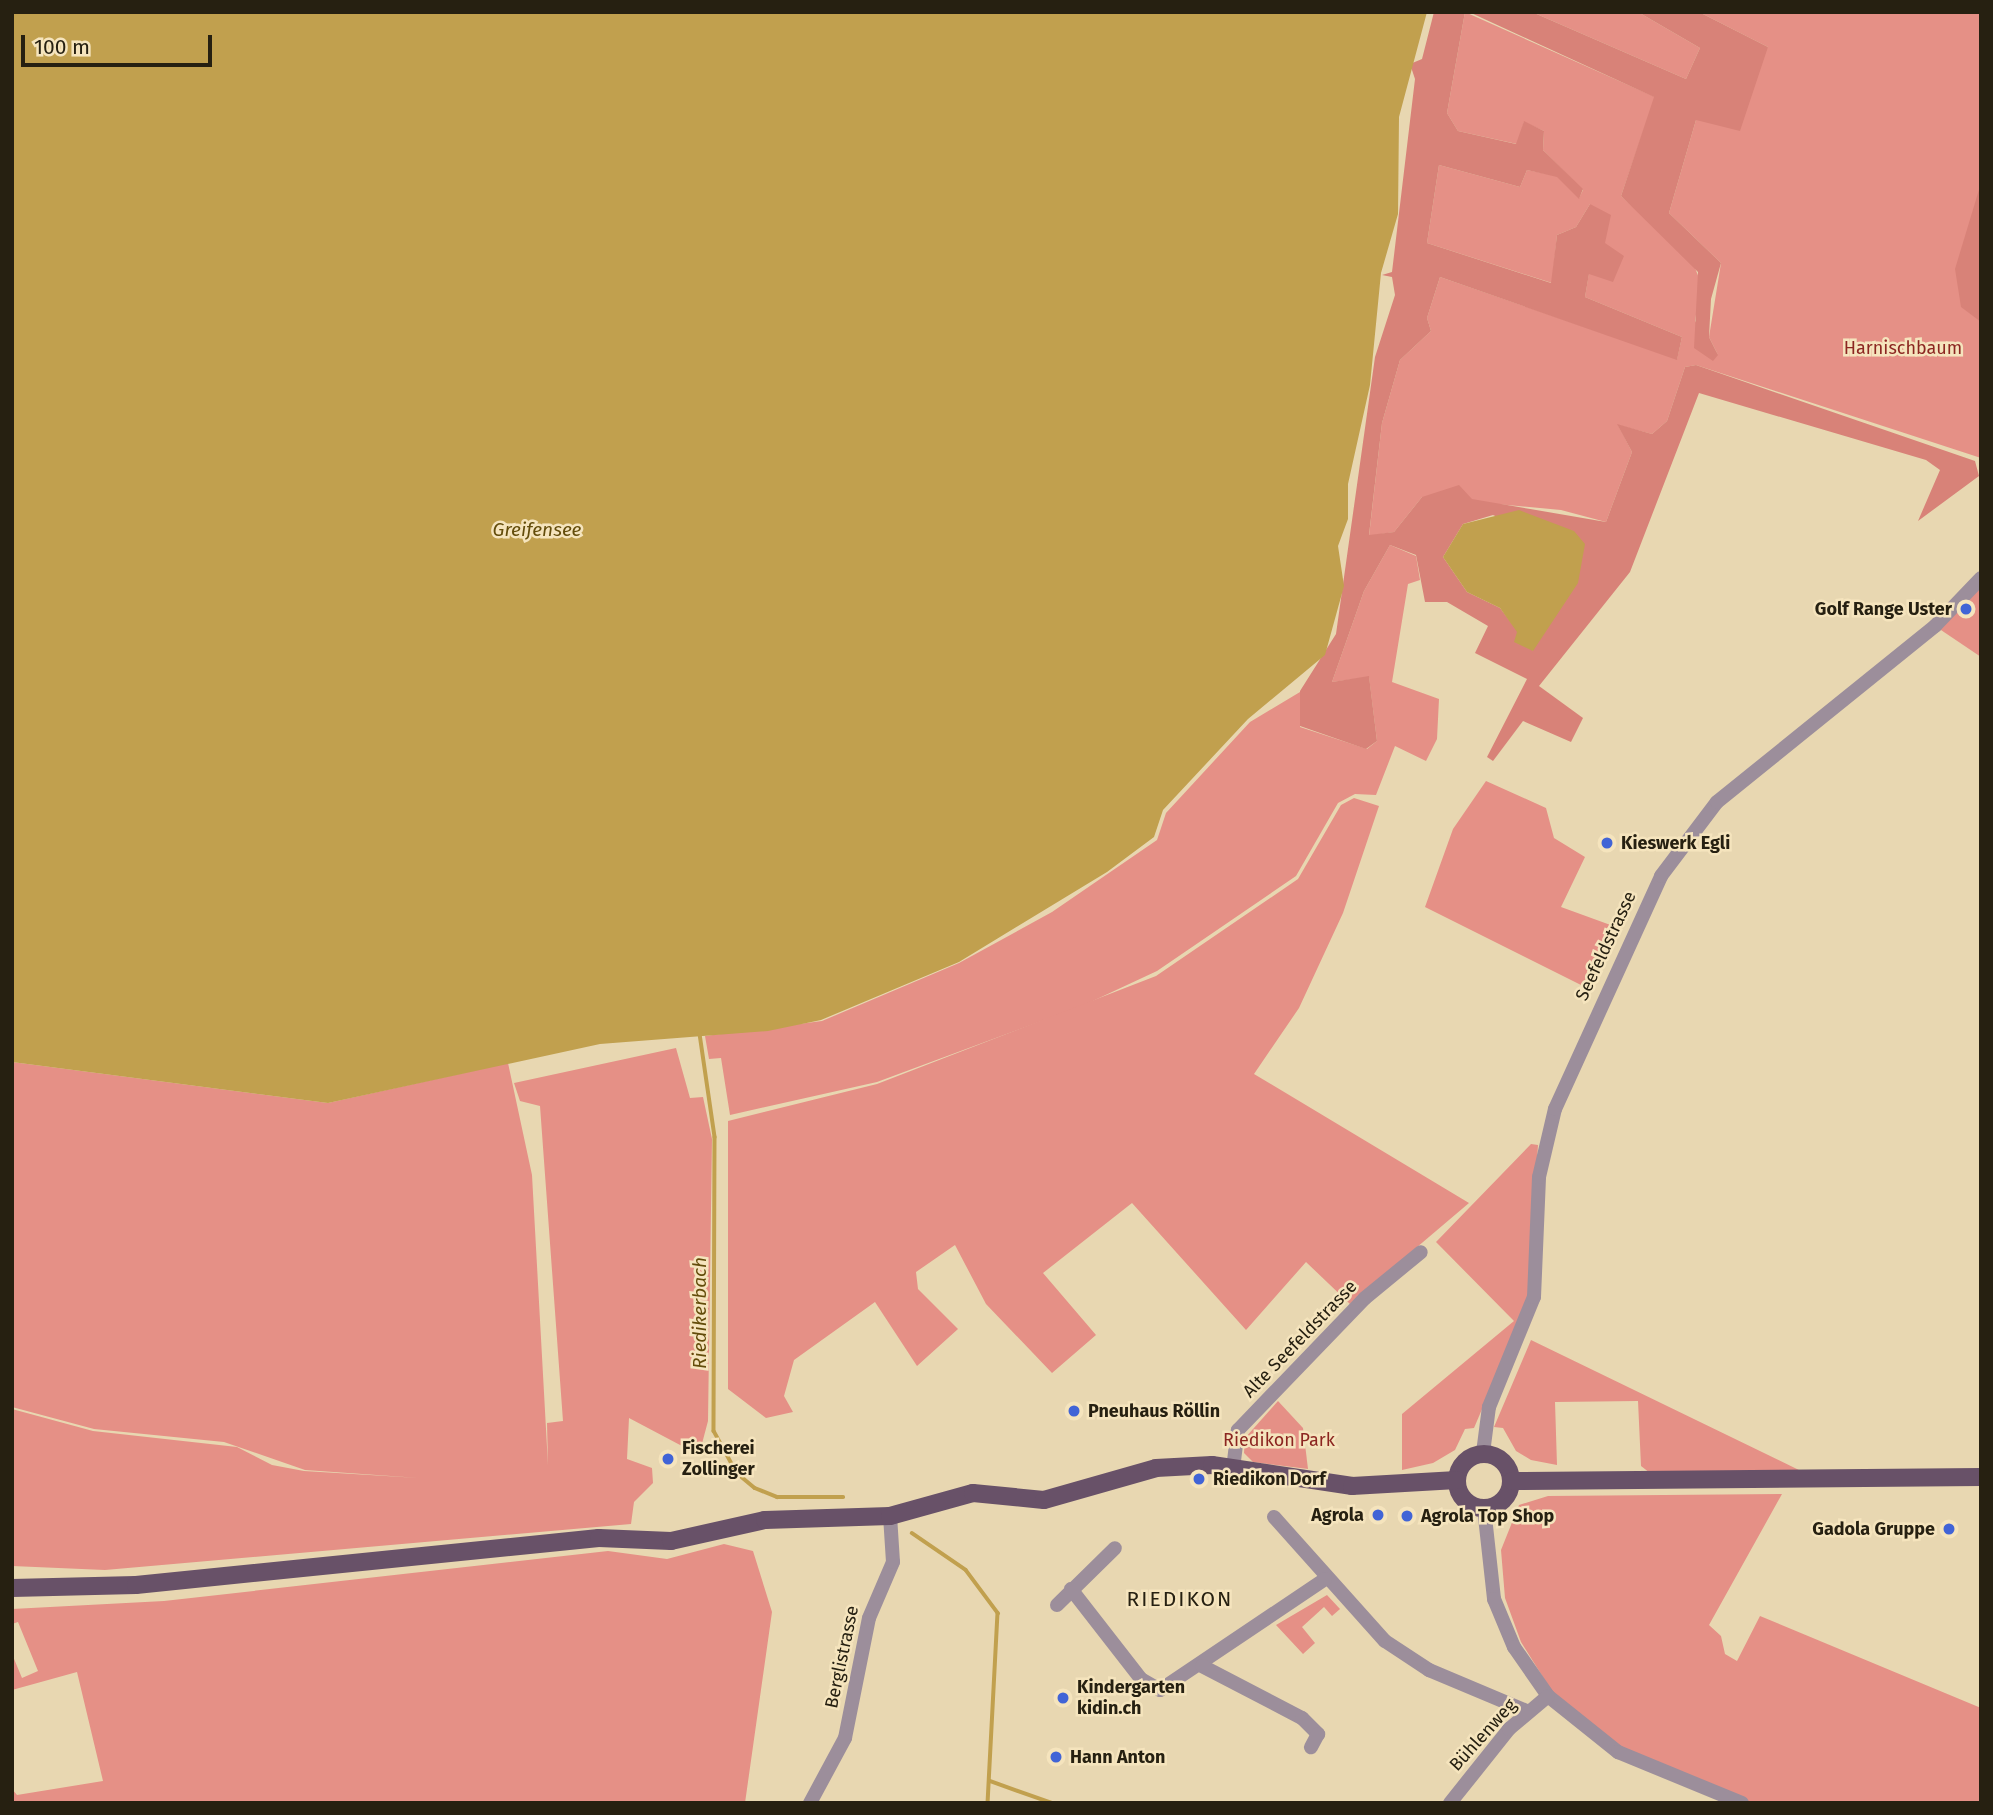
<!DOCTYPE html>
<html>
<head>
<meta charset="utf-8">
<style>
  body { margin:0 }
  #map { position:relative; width:1993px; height:1815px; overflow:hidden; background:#e8d7b1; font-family:"Fira Sans",sans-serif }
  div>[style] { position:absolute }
  .green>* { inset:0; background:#e59086 }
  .forest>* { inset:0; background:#d88278 }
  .water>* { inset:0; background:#c1a04e }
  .stream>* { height:3.5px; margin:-1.75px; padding:0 1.75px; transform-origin:1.75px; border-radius:1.75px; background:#c1a04e }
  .minor>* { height:14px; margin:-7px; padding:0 7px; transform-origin:7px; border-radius:7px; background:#9c8e9b }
  .major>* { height:18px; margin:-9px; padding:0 9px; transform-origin:9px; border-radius:9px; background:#685168 }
  .major>.ring { margin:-9px; padding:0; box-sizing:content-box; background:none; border:18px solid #685168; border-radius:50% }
  .dots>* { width:19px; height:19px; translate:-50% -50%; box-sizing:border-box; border:4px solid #f5e4bd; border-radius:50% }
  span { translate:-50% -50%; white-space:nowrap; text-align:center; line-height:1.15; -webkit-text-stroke:5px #f5e4bd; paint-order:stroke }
  .park-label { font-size:18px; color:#8c2621 }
  .poi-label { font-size:18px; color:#262011; font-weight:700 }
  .right { translate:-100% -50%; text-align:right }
  .left { translate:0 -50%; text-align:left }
  .street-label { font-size:18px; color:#262011 }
  .water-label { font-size:19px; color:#634c0a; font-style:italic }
  .quarter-label { font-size:21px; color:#262011; letter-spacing:2px }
  .frame { position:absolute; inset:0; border:14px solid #262011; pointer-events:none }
  .scale { position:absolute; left:21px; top:35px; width:191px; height:32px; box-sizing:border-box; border:4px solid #262011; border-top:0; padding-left:9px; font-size:21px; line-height:24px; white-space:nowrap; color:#262011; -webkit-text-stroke:5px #f5e4bd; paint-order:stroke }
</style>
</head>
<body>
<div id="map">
  <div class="green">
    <i style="clip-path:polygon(1465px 12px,1655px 97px,1621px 196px,1693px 263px,1701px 283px,1695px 321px,1718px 355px,1709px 337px,1721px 263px,1669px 213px,1696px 120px,1768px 47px,1699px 12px,1981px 12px,1981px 458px,1696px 365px,1685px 367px,1667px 421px,1652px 434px,1618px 425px,1632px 452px,1606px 522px,1561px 510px,1422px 497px,1394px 532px,1369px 536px,1382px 423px,1400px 360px,1431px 331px,1427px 318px,1440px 277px,1677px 359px,1682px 337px,1585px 297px,1589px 273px,1605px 243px,1590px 204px,1576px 227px,1557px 235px,1552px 283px,1427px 243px,1439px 165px,1520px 187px,1527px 170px,1557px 176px,1579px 198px,1583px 190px,1543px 150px,1544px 131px,1524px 122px,1517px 144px,1458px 131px,1447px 113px)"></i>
    <i style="clip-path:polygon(1532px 12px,1638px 12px,1700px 48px,1686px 79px)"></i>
    <i style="clip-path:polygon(1390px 545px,1416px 556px,1420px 580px,1408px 584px,1392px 682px,1439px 699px,1437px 739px,1426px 761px,1395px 746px,1376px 795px,1355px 794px,1338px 803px,1296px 876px,1157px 971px,1082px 1006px,877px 1082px,730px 1115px,721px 1058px,709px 1059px,705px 1036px,822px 1021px,959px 963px,1052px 912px,1157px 840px,1166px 813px,1250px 722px,1300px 692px,1300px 727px,1367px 749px,1377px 741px,1369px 677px,1332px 682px,1364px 591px)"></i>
    <i style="clip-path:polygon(1981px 578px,1981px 657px,1935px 626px)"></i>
    <i style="clip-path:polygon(1486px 781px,1546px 808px,1554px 838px,1585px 857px,1561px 907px,1616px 927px,1589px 989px,1425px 907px,1453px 829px)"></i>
    <i style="clip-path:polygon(1354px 798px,1379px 806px,1343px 913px,1299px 1008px,1254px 1074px,1469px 1203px,1350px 1304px,1306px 1262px,1246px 1330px,1132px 1203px,1043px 1273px,1096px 1335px,1052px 1373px,986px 1304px,955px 1245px,916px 1272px,918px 1289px,958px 1329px,917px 1366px,875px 1302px,794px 1360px,784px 1396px,793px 1412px,766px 1418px,728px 1389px,728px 1121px,877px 1084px,1156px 976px,1298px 879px,1341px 805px)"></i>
    <i style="clip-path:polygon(676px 1048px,690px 1098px,703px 1097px,712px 1139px,708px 1421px,699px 1455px,629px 1418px,627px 1459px,652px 1468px,653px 1483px,634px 1502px,631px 1524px,105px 1570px,12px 1566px,12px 1409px,93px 1431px,237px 1447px,272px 1465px,304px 1471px,419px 1478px,305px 1470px,224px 1442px,94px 1429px,12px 1407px,12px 1062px,328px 1103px,508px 1063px,532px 1175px,548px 1465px,547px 1423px,563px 1421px,540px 1106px,520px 1101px,514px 1083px)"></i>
    <i style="clip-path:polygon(1531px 1144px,1538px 1145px,1528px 1301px,1474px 1428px,1465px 1429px,1455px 1450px,1433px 1463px,1402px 1470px,1402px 1414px,1514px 1321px,1436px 1242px)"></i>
    <i style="clip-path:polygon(1531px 1340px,1801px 1471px,1650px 1473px,1641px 1466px,1638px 1401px,1555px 1402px,1557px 1465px,1531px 1460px,1516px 1451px,1503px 1428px,1494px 1427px)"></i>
    <i style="clip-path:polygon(1278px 1401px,1303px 1428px,1308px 1469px,1253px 1462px,1244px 1453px,1245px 1438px)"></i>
    <i style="clip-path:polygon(1782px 1494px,1709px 1625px,1721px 1636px,1725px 1654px,1737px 1661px,1760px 1616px,1981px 1708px,1981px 1803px,1742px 1803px,1618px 1752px,1551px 1690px,1521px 1642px,1505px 1598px,1501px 1550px,1519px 1505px,1548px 1496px)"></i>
    <i style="clip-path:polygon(724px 1544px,753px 1551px,772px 1612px,745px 1803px,12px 1803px,12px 1789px,17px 1795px,103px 1781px,77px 1672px,12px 1690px,12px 1654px,22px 1678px,38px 1671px,18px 1622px,12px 1624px,12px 1609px,164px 1601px,608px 1551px,667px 1559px)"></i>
    <i style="clip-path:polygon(1327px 1595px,1340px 1609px,1332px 1616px,1324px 1607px,1302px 1627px,1315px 1643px,1303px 1654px,1276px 1625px)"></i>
  </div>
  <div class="forest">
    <i style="clip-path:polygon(evenodd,1434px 12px,1465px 12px,1447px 113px,1458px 131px,1516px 144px,1524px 121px,1544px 131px,1543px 150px,1583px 189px,1579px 199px,1557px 177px,1527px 170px,1520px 187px,1439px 165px,1427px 243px,1551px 283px,1557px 235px,1576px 227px,1590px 204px,1611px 215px,1605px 243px,1624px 256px,1613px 282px,1589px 274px,1585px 297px,1682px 337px,1677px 360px,1440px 277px,1427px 318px,1431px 331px,1400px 360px,1382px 423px,1369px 535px,1394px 532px,1422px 497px,1459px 485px,1472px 499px,1606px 522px,1632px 452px,1617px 424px,1652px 434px,1667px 421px,1685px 367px,1696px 365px,1975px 461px,1979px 476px,1918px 521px,1940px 470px,1926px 460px,1699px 393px,1630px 572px,1539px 686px,1583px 718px,1571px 742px,1523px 721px,1493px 761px,1487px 757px,1527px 679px,1475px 653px,1488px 626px,1447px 602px,1425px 602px,1416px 555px,1390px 545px,1364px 591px,1332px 682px,1369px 676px,1377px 741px,1366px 749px,1300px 726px,1300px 691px,1336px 634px,1375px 357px,1395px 295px,1392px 277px,1382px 275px,1392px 272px,1415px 79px,1410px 64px,1422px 59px,1434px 12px,1493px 515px,1502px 519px,1533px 651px,1500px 608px,1467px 592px,1443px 557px,1463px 524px,1493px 515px)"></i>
    <i style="clip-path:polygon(1469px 12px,1532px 12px,1686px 79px,1700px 48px,1638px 12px,1699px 12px,1768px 47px,1740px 131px,1696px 120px,1669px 213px,1721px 263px,1711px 299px,1709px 337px,1718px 355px,1713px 361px,1694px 348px,1698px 272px,1621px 196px,1654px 97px)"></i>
    <i style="clip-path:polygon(1981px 183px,1981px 322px,1961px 307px,1955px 269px)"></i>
  </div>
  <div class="water">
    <i style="clip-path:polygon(12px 12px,1427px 12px,1399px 117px,1398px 214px,1381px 273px,1370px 385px,1348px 484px,1348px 519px,1338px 546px,1344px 586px,1325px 655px,1248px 719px,1163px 810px,1154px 837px,1107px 872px,959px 962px,821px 1020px,768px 1031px,600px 1044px,328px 1103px,12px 1062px)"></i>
    <i style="clip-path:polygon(1519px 510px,1574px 531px,1585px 544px,1578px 583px,1533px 651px,1514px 642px,1517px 632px,1500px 608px,1467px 592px,1443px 557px,1463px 524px)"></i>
  </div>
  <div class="stream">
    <i style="left:700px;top:1034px;width:104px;rotate:81.7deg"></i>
    <i style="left:715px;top:1137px;width:294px;rotate:90.2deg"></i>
    <i style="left:714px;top:1431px;width:48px;rotate:61.3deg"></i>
    <i style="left:737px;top:1473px;width:23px;rotate:40deg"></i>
    <i style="left:755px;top:1488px;width:24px;rotate:22deg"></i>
    <i style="left:777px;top:1497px;width:66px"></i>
    <i style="left:912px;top:1533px;width:65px;rotate:34.4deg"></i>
    <i style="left:966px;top:1570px;width:54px;rotate:53.3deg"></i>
    <i style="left:998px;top:1613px;width:190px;rotate:93deg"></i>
    <i style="left:990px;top:1781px;width:66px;rotate:19.5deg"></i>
  </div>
  <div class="minor">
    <i style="left:1483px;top:1453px;width:46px;rotate:-82.6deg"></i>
    <i style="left:1489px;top:1407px;width:119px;rotate:-67.8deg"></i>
    <i style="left:1534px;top:1297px;width:120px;rotate:-87.6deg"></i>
    <i style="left:1539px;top:1177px;width:70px;rotate:-76.8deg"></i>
    <i style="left:1555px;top:1109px;width:256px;rotate:-65.5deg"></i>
    <i style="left:1661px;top:876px;width:93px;rotate:-52.9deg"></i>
    <i style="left:1717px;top:802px;width:280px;rotate:-38.9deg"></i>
    <i style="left:1935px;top:626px;width:66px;rotate:-46.2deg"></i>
    <i style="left:1233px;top:1469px;width:39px;rotate:-83deg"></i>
    <i style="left:1238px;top:1430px;width:183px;rotate:-46.1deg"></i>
    <i style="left:1365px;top:1298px;width:72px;rotate:-39.4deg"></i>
    <i style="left:1484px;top:1508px;width:92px;rotate:83.7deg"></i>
    <i style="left:1494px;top:1599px;width:52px;rotate:67.4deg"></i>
    <i style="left:1514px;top:1647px;width:60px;rotate:55.2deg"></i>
    <i style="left:1548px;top:1696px;width:90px;rotate:38.7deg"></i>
    <i style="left:1618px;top:1752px;width:134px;rotate:22.4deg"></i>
    <i style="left:1274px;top:1517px;width:166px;rotate:48.2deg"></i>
    <i style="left:1385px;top:1641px;width:53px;rotate:33.4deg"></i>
    <i style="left:1429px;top:1670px;width:108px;rotate:22.8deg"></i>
    <i style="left:1071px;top:1589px;width:114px;rotate:52.1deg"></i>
    <i style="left:1141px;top:1679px;width:22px;rotate:30deg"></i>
    <i style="left:1160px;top:1690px;width:199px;rotate:-33.9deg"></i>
    <i style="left:1057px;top:1605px;width:81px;rotate:-44.5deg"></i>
    <i style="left:1202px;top:1666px;width:113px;rotate:27.5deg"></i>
    <i style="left:1302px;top:1718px;width:23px;rotate:45deg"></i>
    <i style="left:1318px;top:1734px;width:15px;rotate:118deg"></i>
    <i style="left:810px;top:1803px;width:74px;rotate:-61.7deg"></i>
    <i style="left:845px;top:1738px;width:122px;rotate:-78.7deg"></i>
    <i style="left:869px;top:1618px;width:61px;rotate:-66.8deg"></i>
    <i style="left:893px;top:1562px;width:46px;rotate:-93.7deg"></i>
    <i style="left:1450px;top:1803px;width:95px;rotate:-51.4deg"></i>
    <i style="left:1509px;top:1729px;width:51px;rotate:-40.2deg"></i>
  </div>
  <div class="major">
    <i class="ring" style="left:1457px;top:1454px;width:36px;height:36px"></i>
    <i style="left:1512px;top:1481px;width:469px;rotate:-0.5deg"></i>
    <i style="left:12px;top:1588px;width:124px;rotate:-1.4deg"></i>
    <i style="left:136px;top:1585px;width:465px;rotate:-5.8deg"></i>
    <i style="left:599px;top:1538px;width:72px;rotate:2.4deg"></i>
    <i style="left:671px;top:1541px;width:96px;rotate:-12.6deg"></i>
    <i style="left:765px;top:1520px;width:125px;rotate:-1.8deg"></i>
    <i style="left:890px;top:1516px;width:86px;rotate:-15.5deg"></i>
    <i style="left:973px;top:1493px;width:71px;rotate:5.6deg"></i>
    <i style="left:1044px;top:1500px;width:116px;rotate:-15.9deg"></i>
    <i style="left:1156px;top:1468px;width:56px;rotate:-3.1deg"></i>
    <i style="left:1212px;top:1465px;width:142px;rotate:8.5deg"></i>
    <i style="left:1352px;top:1486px;width:105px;rotate:-3.3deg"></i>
  </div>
  <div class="dots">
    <i style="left:1966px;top:609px;background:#4164d6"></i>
    <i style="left:1607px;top:843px;background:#4164d6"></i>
    <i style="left:1074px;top:1411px;background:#4164d6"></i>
    <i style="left:668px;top:1459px;background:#4164d6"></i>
    <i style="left:1199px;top:1479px;background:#4164d6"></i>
    <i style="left:1378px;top:1515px;background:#4164d6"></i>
    <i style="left:1407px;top:1516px;background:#4164d6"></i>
    <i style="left:1949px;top:1529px;background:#4164d6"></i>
    <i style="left:1063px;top:1698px;background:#4164d6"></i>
    <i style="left:1056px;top:1757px;background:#4164d6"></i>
  </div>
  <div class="park-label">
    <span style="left:1903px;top:348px">Harnischbaum</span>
    <span style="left:1279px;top:1440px">Riedikon Park</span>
  </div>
  <div class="poi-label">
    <span class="right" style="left:1952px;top:609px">Golf Range Uster</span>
    <span class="left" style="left:1621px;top:843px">Kieswerk Egli</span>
    <span class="left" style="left:1088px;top:1411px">Pneuhaus Röllin</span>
    <span class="left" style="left:682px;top:1459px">Fischerei<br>Zollinger</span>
    <span class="left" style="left:1213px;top:1479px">Riedikon Dorf</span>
    <span class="right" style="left:1364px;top:1515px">Agrola</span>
    <span class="left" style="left:1421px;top:1516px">Agrola Top Shop</span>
    <span class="right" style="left:1935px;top:1529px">Gadola Gruppe</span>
    <span class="left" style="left:1077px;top:1698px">Kindergarten<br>kidin.ch</span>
    <span class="left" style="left:1070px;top:1757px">Hann Anton</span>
  </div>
  <div class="street-label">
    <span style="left:1606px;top:946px;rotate:-65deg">Seefeldstrasse</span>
    <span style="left:1300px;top:1339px;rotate:-46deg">Alte Seefeldstrasse</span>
    <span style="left:842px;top:1657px;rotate:-78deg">Berglistrasse</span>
    <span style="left:1483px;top:1735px;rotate:-48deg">Bühlenweg</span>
  </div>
  <div class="water-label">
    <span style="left:537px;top:530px">Greifensee</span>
    <span style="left:700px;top:1313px;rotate:-90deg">Riedikerbach</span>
  </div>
  <div class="quarter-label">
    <span style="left:1180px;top:1599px">RIEDIKON</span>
  </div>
  <div class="frame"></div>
  <div class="scale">100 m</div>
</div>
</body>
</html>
